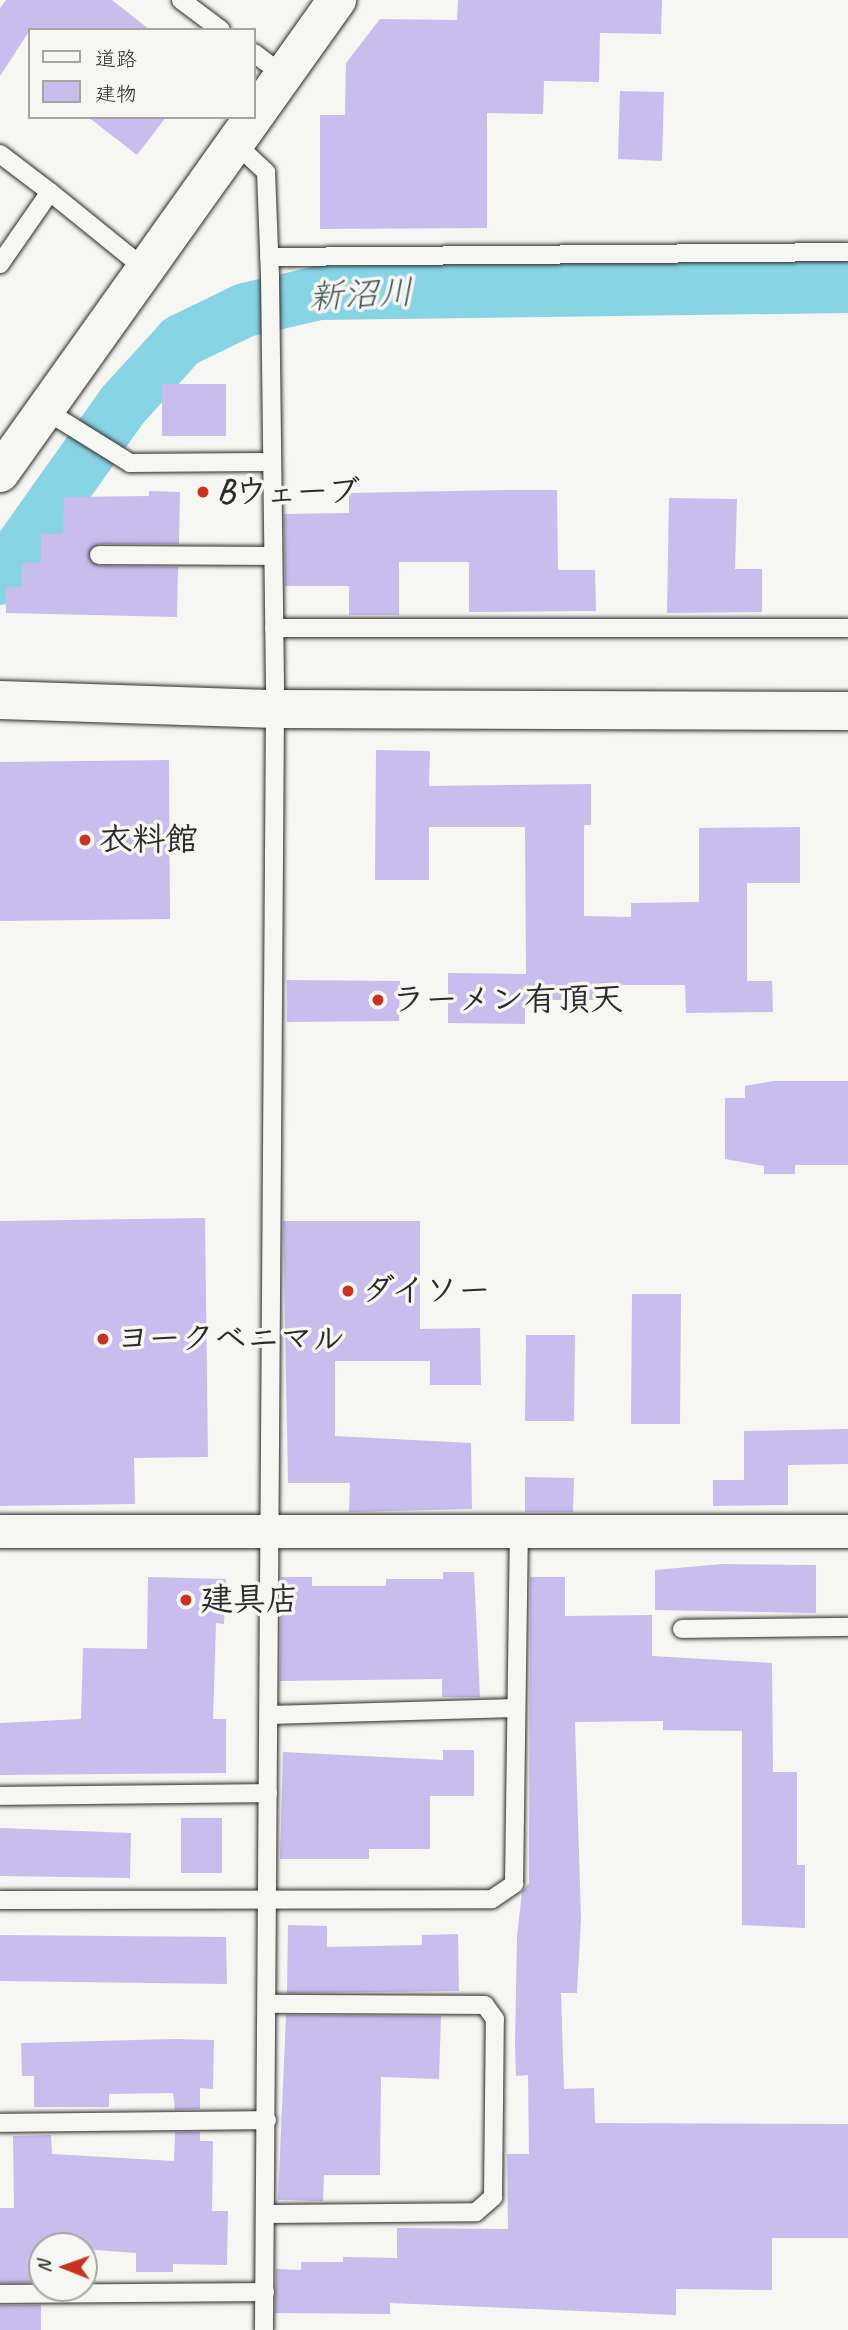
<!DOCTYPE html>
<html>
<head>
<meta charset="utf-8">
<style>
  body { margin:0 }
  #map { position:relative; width:848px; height:2330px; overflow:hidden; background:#f6f6f2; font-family:Caveat,"Klee One",sans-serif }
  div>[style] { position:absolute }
  .river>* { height:54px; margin:-27px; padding:0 27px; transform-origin:27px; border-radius:27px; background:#87d4e5 }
  .building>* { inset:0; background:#c9bdee }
  .roads { filter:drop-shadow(0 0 2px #2b2b2b) drop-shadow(0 0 2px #2b2b2b) }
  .lane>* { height:18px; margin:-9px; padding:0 9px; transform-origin:9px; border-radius:9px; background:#f6f6f2 }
  .street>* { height:33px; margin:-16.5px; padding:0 16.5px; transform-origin:16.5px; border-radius:16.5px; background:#f6f6f2 }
  .secondary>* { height:38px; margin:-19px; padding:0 19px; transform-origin:19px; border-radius:19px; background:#f6f6f2 }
  .dots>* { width:19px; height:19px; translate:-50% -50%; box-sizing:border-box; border:4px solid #f6f6f2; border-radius:50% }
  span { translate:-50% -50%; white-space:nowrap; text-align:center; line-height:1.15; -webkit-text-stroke:7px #f6f6f2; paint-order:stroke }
  .poi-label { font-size:33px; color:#2b2b2b; font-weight:700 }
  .left { translate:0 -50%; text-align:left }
  .water-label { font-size:35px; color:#42555a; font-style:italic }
  .legend { position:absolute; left:28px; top:28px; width:228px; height:91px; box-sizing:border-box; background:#f6f6f2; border:2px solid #a5a5a2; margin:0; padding:9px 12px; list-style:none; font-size:21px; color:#2b2b2b }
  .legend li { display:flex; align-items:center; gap:14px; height:35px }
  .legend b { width:35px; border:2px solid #a5a5a2 }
  .north { position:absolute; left:28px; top:2232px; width:70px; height:70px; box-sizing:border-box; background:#f6f6f2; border:2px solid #a5a5a2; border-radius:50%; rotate:271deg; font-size:19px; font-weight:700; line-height:28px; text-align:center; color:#2b2b2b }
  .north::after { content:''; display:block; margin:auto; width:24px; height:32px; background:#c8321e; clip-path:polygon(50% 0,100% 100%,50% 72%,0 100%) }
</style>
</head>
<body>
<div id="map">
  <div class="river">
    <i style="left:0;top:578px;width:212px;rotate:-54.6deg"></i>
    <i style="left:123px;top:405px;width:86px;rotate:-47.8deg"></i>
    <i style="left:181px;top:341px;width:71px;rotate:-25.8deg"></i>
    <i style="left:245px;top:310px;width:76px;rotate:-12.9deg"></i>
    <i style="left:319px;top:293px;width:529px;rotate:-0.76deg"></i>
  </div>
  <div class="building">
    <i style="clip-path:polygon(6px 0,112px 0,150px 30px,30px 30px,0 76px,0 8px)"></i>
    <i style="clip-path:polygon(458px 0,662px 0,661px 34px,600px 33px,599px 82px,544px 81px,543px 114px,487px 113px,487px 228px,320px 229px,320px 115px,345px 115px,346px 63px,380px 19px,457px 20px)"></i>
    <i style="clip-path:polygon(620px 91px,664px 92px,662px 161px,618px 159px)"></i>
    <i style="clip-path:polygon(88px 117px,166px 117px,137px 155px)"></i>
    <i style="clip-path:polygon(162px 384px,226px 384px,226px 436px,162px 436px)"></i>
    <i style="clip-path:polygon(504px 490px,557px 490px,558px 570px,595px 570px,596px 611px,469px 612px,469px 562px,399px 562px,399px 615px,349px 615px,349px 586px,285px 586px,284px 514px,349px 513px,349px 493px)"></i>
    <i style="clip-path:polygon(149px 491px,180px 492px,179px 544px,99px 544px,88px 556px,99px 566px,178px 567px,177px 617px,6px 613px,6px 587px,22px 587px,22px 563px,41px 563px,41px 534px,63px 534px,64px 497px,149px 496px)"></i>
    <i style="clip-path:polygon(669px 498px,737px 499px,735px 569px,762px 569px,762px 612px,667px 613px)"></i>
    <i style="clip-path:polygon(376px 750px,430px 751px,429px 786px,591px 784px,591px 825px,584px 825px,584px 916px,631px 917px,631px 903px,699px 902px,699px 828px,800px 827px,800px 883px,747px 883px,747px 981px,772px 981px,773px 1012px,686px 1013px,685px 985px,594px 985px,594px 1000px,525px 1000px,525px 1024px,448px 1023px,448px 973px,526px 974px,525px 827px,429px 827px,429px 880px,375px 880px)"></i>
    <i style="clip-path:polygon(169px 760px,170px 919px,0 921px,0 762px)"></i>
    <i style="clip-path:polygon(287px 980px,400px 981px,399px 1021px,287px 1022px)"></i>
    <i style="clip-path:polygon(773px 1081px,848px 1081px,848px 1165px,795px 1165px,795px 1174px,764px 1174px,764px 1166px,725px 1159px,725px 1098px,745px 1098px,745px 1086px)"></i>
    <i style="clip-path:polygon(205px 1218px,208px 1457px,134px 1458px,135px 1504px,0 1506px,0 1221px)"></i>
    <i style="clip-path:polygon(283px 1221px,420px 1221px,420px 1329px,480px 1328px,481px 1385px,430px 1385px,430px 1361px,335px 1361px,335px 1436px,471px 1443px,472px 1509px,349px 1512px,350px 1483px,288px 1483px)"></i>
    <i style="clip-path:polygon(632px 1294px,681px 1294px,680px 1424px,631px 1424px)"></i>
    <i style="clip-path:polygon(526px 1335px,575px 1335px,574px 1421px,525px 1421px)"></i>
    <i style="clip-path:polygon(848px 1429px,848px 1464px,788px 1465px,788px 1505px,713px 1506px,713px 1480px,744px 1480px,744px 1431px)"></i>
    <i style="clip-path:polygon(525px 1477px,574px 1478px,573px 1512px,525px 1512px)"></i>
    <i style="clip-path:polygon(722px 1564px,816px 1565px,816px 1613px,655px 1610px,655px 1570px)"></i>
    <i style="clip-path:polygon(443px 1572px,474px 1572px,480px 1697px,442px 1697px,442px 1679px,280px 1681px,281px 1577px,312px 1577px,312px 1586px,386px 1586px,386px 1579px,443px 1579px)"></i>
    <i style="clip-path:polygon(148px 1577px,226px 1579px,224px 1624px,216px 1623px,213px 1719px,226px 1719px,226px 1773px,0 1775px,0 1723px,81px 1719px,83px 1648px,147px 1649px)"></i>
    <i style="clip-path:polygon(530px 1577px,565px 1577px,565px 1616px,652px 1615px,652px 1656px,772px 1663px,773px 1772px,797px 1772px,797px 1865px,805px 1865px,805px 1928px,742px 1925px,742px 1731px,663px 1730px,663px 1721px,575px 1722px,581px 1919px,577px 1993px,561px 1993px,564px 2089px,594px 2088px,595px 2123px,848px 2124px,848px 2238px,772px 2238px,772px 2290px,676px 2289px,676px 2315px,390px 2303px,390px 2314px,275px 2313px,276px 2269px,301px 2270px,301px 2262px,343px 2262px,343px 2257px,397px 2258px,397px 2228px,508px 2229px,507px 2154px,529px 2154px,528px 2075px,516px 2076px,515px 2045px,517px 1936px,522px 1892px,529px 1883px)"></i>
    <i style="clip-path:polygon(443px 1750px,474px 1750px,474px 1796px,430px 1796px,430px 1849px,369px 1849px,369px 1859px,280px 1859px,283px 1752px,443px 1760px)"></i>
    <i style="clip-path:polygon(181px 1818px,222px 1818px,222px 1873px,181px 1873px)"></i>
    <i style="clip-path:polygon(0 1828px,131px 1833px,130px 1878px,0 1876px)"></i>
    <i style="clip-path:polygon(288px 1925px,327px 1926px,327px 1947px,422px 1945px,422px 1935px,458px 1934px,459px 1991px,287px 1993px)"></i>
    <i style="clip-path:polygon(0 1935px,226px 1937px,227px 1984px,0 1981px)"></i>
    <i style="clip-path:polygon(286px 2015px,441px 2016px,439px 2079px,381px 2077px,380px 2175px,324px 2175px,323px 2201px,278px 2200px)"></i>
    <i style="clip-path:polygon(174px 2039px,214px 2040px,213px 2089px,200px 2088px,200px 2109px,175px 2110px,173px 2093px,109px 2094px,109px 2107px,34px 2107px,34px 2076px,22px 2076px,21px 2043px)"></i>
    <i style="clip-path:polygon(175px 2132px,200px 2132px,200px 2141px,213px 2141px,212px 2211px,228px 2211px,227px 2265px,173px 2264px,173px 2272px,136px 2272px,136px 2253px,42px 2246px,41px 2282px,0 2283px,0 2208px,14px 2208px,13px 2136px,51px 2135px,52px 2154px,174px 2161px)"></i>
    <i style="clip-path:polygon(0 2305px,41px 2305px,41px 2330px,0 2330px)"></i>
  </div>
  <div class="roads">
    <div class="lane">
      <i style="left:181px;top:0;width:50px;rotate:36.9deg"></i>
      <i style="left:254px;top:53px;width:38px;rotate:37deg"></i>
      <i style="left:237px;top:145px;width:40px;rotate:43deg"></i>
      <i style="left:266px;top:172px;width:105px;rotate:87.8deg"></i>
      <i style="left:270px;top:277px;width:432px;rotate:89.3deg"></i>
      <i style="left:275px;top:709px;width:1621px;rotate:90.39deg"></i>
      <i style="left:0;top:154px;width:63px;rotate:37.2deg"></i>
      <i style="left:50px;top:192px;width:88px;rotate:124.8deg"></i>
      <i style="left:50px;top:192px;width:122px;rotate:39deg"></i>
      <i style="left:269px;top:257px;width:579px;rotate:-0.49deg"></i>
      <i style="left:45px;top:410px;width:100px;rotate:31.9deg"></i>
      <i style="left:130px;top:463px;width:141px;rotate:-0.4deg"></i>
      <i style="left:99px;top:555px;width:173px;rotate:0.3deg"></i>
      <i style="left:274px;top:628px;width:574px"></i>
      <i style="left:682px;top:1629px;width:166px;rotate:-0.7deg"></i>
      <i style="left:269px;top:1715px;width:247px;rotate:-1.6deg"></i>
      <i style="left:0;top:1796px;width:268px;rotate:-0.6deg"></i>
      <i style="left:0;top:1900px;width:492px;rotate:-0.1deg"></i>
      <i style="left:492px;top:1899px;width:27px;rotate:-34deg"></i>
      <i style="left:514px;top:1884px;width:351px;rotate:-89.2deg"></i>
      <i style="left:0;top:2123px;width:267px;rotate:-0.6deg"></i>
      <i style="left:267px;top:2214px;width:209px;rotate:-0.5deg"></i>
      <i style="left:476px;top:2212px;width:23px;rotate:-41deg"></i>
      <i style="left:493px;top:2197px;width:178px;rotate:-89.4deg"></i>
      <i style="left:495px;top:2019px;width:17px;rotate:-126deg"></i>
      <i style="left:485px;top:2005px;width:217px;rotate:-179.7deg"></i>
      <i style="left:0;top:2294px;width:265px;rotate:-0.4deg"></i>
    </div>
    <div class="street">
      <i style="left:0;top:1531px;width:848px"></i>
    </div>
    <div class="secondary">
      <i style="left:0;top:473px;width:581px;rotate:-54.53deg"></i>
      <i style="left:0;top:700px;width:275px;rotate:1.9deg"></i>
      <i style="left:275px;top:709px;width:573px;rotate:0.2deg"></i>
    </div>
  </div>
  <div class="dots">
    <i style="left:203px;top:492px;background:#c8321e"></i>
    <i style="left:85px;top:840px;background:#c8321e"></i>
    <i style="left:378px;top:1000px;background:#c8321e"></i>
    <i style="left:348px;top:1291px;background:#c8321e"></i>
    <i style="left:103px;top:1339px;background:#c8321e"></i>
    <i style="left:186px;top:1600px;background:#c8321e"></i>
  </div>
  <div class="poi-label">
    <span class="left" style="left:217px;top:492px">Bウェーブ</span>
    <span class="left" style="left:99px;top:840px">衣料館</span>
    <span class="left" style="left:392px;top:1000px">ラーメン有頂天</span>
    <span class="left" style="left:362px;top:1291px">ダイソー</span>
    <span class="left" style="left:117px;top:1339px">ヨークベニマル</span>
    <span class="left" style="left:200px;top:1600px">建具店</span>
  </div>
  <div class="water-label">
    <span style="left:361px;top:295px;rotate:-3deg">新沼川</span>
  </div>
  <ul class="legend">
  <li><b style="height:9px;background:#f6f6f2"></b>道路</li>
  <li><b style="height:19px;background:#c9bdee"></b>建物</li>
  </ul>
  <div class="north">N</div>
</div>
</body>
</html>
